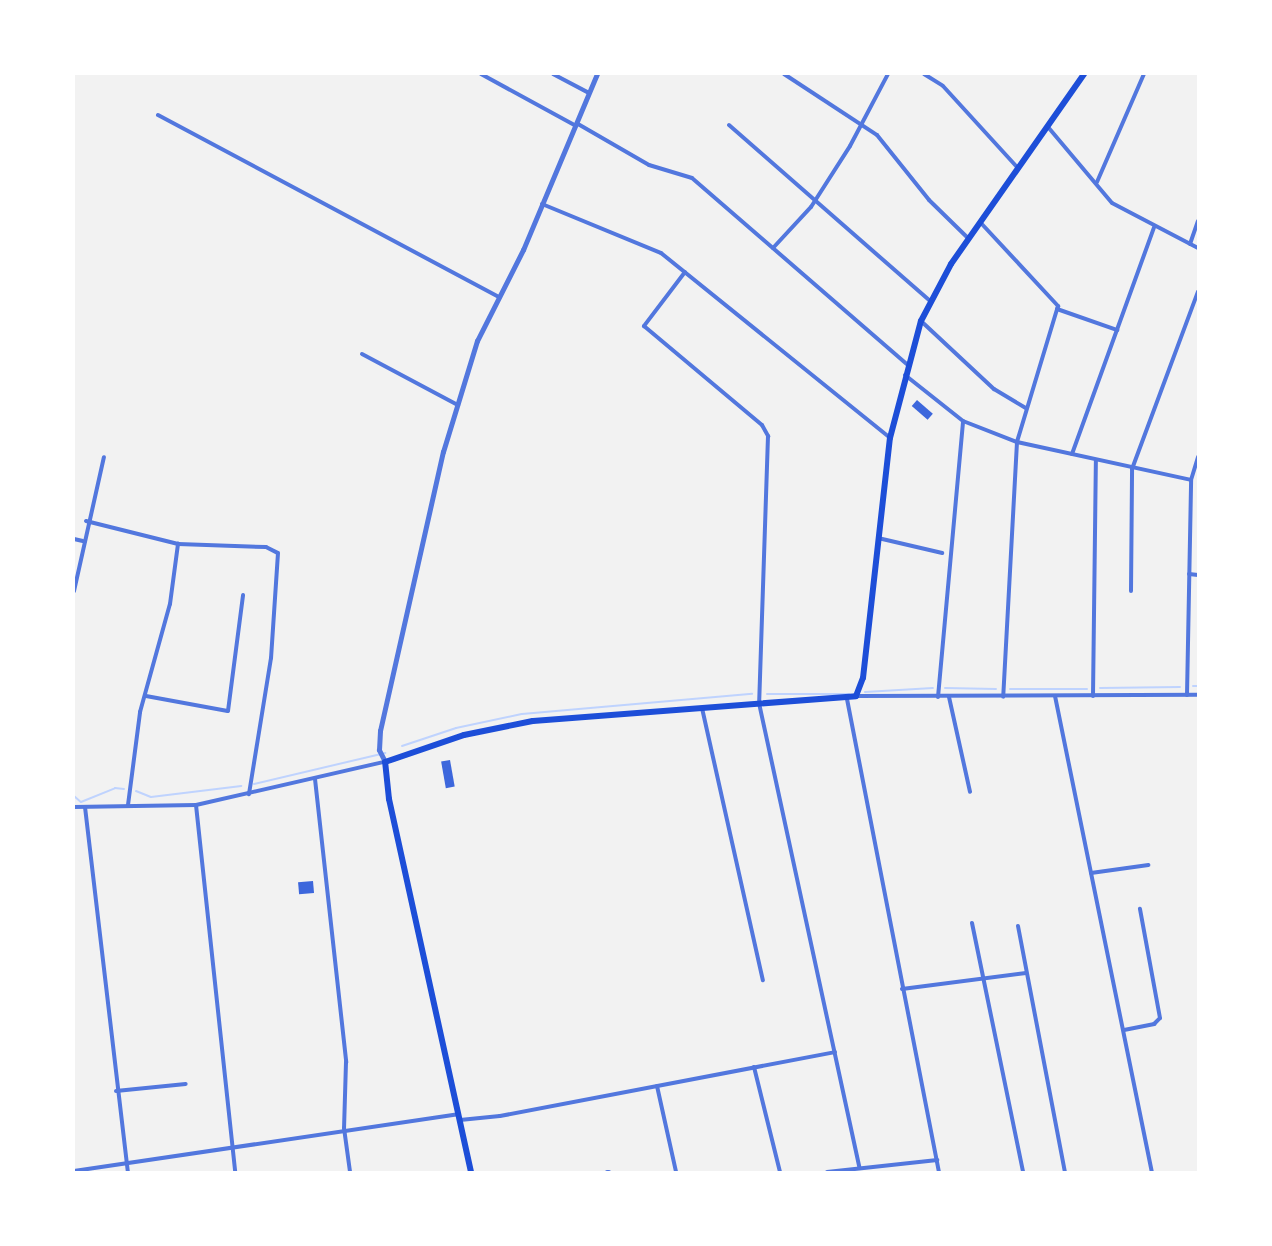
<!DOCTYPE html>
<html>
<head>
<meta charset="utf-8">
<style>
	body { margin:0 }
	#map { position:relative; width:1272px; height:1246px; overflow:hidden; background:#f2f2f2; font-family:"Times New Roman",serif }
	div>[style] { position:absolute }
	.stream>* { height:2px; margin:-1px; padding:0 1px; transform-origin:1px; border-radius:1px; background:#bfd3fe }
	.building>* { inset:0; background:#3d67dc; transform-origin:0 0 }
	.minor>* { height:4px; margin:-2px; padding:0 2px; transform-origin:2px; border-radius:2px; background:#5277de }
	.tertiary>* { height:4.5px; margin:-2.25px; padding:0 2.25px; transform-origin:2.25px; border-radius:2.25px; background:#5277de }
	.primary>* { height:6px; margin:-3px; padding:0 3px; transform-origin:3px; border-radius:3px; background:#1d4ed8 }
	span { translate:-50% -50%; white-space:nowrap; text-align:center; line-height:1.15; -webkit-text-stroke:6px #fff; paint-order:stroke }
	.frame { position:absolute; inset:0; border:75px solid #fff; pointer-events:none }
</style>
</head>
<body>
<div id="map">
	<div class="stream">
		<i style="left:1193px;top:686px;width:5px"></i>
		<i style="left:945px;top:688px;width:51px;rotate:1.1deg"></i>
		<i style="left:1100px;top:688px;width:80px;rotate:-0.7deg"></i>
		<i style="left:1010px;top:689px;width:77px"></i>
		<i style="left:865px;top:692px;width:68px;rotate:-3.4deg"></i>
		<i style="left:767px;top:694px;width:82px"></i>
		<i style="left:402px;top:746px;width:57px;rotate:-18.4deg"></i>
		<i style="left:456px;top:728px;width:67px;rotate:-12deg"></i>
		<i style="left:522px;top:714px;width:231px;rotate:-5deg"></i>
		<i style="left:254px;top:784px;width:135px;rotate:-13.3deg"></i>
		<i style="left:136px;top:791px;width:16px;rotate:22deg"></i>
		<i style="left:151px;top:797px;width:91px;rotate:-7deg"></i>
		<i style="left:74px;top:796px;width:9px;rotate:41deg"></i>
		<i style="left:81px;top:802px;width:37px;rotate:-22deg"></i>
		<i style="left:115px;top:788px;width:9px;rotate:6deg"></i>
	</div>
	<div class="building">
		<i style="left:917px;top:400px;width:21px;height:8px;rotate:41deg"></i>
		<i style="left:450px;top:760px;width:27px;height:9px;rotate:80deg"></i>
		<i style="left:313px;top:881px;width:12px;height:15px;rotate:85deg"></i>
	</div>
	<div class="minor">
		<i style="left:481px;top:74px;width:108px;rotate:28.7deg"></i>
		<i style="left:553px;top:74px;width:41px;rotate:27.8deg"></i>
		<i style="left:784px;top:74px;width:111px;rotate:33.3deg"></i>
		<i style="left:877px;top:135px;width:83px;rotate:51.3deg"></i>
		<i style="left:929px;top:200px;width:54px;rotate:44.3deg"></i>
		<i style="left:924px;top:74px;width:22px;rotate:32deg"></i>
		<i style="left:943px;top:86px;width:111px;rotate:47.6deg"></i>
		<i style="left:158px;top:115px;width:387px;rotate:28.1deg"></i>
		<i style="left:578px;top:124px;width:82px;rotate:30deg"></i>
		<i style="left:649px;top:165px;width:45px;rotate:16.8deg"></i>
		<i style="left:692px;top:178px;width:284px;rotate:40.9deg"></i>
		<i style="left:729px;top:125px;width:267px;rotate:41.2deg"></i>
		<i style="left:1048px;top:127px;width:99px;rotate:49.9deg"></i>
		<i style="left:1112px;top:203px;width:97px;rotate:27.6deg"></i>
		<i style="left:1097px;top:182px;width:118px;rotate:-66.5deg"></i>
		<i style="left:542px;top:204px;width:129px;rotate:22.4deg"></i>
		<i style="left:661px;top:253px;width:293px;rotate:38.9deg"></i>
		<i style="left:980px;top:222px;width:115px;rotate:47.1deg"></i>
		<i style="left:1058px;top:306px;width:142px;rotate:106.8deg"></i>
		<i style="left:1017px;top:442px;width:255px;rotate:93.1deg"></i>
		<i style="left:1190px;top:244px;width:24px;rotate:-71deg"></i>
		<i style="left:773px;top:248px;width:56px;rotate:-47.2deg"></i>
		<i style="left:811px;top:207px;width:72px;rotate:-57.4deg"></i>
		<i style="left:850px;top:146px;width:81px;rotate:-62.2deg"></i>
		<i style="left:685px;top:272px;width:68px;rotate:127.2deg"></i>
		<i style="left:644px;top:326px;width:154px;rotate:40deg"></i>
		<i style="left:762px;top:425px;width:13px;rotate:61deg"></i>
		<i style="left:768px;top:436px;width:267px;rotate:91.9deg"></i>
		<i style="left:759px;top:703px;width:475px;rotate:77.8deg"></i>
		<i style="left:1057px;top:309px;width:64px;rotate:19.3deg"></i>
		<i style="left:921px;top:321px;width:100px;rotate:43deg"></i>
		<i style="left:994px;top:389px;width:37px;rotate:31deg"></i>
		<i style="left:362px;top:354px;width:109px;rotate:28deg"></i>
		<i style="left:905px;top:375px;width:74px;rotate:38.4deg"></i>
		<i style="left:963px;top:421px;width:58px;rotate:21.3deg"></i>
		<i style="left:1017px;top:442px;width:178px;rotate:12.3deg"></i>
		<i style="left:1072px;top:454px;width:241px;rotate:-70.1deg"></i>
		<i style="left:86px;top:521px;width:95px;rotate:14deg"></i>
		<i style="left:178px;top:544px;width:88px;rotate:2deg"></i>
		<i style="left:266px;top:547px;width:13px;rotate:27deg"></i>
		<i style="left:278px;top:553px;width:105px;rotate:93.8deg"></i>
		<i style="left:271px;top:658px;width:138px;rotate:99.2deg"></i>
		<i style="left:878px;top:538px;width:66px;rotate:13.2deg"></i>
		<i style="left:74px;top:539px;width:9px;rotate:13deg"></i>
		<i style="left:1189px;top:574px;width:9px;rotate:6deg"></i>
		<i style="left:74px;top:591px;width:137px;rotate:-77.4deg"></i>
		<i style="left:1131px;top:591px;width:122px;rotate:-89.5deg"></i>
		<i style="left:1132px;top:469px;width:189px;rotate:-69.6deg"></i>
		<i style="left:1187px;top:695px;width:215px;rotate:-88.9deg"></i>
		<i style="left:1191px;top:480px;width:24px;rotate:-73deg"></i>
		<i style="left:146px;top:696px;width:83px;rotate:10.4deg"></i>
		<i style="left:228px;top:711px;width:117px;rotate:-82.6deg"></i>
		<i style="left:857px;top:696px;width:341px;rotate:-0.2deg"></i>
		<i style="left:1055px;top:696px;width:486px;rotate:78.5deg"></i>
		<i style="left:1093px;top:696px;width:235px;rotate:-89.3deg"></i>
		<i style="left:938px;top:697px;width:277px;rotate:-84.8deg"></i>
		<i style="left:949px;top:697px;width:97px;rotate:77.5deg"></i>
		<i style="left:847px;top:699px;width:482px;rotate:79deg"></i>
		<i style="left:702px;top:708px;width:279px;rotate:77.4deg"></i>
		<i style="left:315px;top:779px;width:285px;rotate:83.7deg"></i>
		<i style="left:346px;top:1062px;width:66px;rotate:91.7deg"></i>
		<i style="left:344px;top:1128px;width:44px;rotate:82.2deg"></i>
		<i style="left:128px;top:805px;width:94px;rotate:-82.6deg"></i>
		<i style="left:140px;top:712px;width:112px;rotate:-74.5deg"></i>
		<i style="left:170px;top:604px;width:61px;rotate:-82.4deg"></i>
		<i style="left:196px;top:805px;width:369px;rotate:83.9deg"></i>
		<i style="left:74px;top:807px;width:122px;rotate:-0.9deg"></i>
		<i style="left:196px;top:805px;width:193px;rotate:-12.9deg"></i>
		<i style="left:85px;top:807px;width:368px;rotate:83.3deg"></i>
		<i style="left:1091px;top:873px;width:58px;rotate:-8deg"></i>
		<i style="left:972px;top:923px;width:254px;rotate:78.4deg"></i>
		<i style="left:1018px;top:926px;width:250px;rotate:79.2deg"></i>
		<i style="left:902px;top:989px;width:125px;rotate:-7.4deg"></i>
		<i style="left:1124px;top:1030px;width:31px;rotate:-11deg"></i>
		<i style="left:1154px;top:1024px;width:8px;rotate:-45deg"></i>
		<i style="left:1160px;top:1018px;width:111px;rotate:-100.4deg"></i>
		<i style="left:754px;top:1067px;width:108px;rotate:76.1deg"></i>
		<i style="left:657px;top:1086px;width:88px;rotate:77.5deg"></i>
		<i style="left:116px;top:1091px;width:70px;rotate:-5.7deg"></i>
		<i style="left:460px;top:1120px;width:40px;rotate:-5.7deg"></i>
		<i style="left:500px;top:1116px;width:341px;rotate:-10.8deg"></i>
		<i style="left:74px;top:1171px;width:388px;rotate:-8.4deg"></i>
		<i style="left:607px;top:1172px;width:2px"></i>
		<i style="left:827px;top:1172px;width:111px;rotate:-6.2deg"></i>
	</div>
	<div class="tertiary">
		<i style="left:385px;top:762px;width:13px;rotate:-117deg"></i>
		<i style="left:379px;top:750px;width:19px;rotate:-87deg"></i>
		<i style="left:380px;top:731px;width:286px;rotate:-77.3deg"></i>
		<i style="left:443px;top:452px;width:116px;rotate:-73deg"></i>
		<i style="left:477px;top:341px;width:102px;rotate:-63.2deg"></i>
		<i style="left:523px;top:250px;width:191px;rotate:-67.2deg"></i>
	</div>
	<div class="primary">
		<i style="left:471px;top:1172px;width:382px;rotate:-102.4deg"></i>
		<i style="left:389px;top:799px;width:37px;rotate:-96deg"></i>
		<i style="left:385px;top:762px;width:83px;rotate:-18.9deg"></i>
		<i style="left:464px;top:735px;width:70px;rotate:-11.5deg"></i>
		<i style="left:533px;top:721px;width:324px;rotate:-4.4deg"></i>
		<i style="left:856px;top:696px;width:19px;rotate:-69deg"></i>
		<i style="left:863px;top:678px;width:242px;rotate:-83.6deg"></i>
		<i style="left:890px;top:438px;width:121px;rotate:-75.2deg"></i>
		<i style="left:921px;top:321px;width:64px;rotate:-62.2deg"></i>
		<i style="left:951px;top:264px;width:232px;rotate:-55deg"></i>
	</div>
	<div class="frame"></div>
</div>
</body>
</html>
